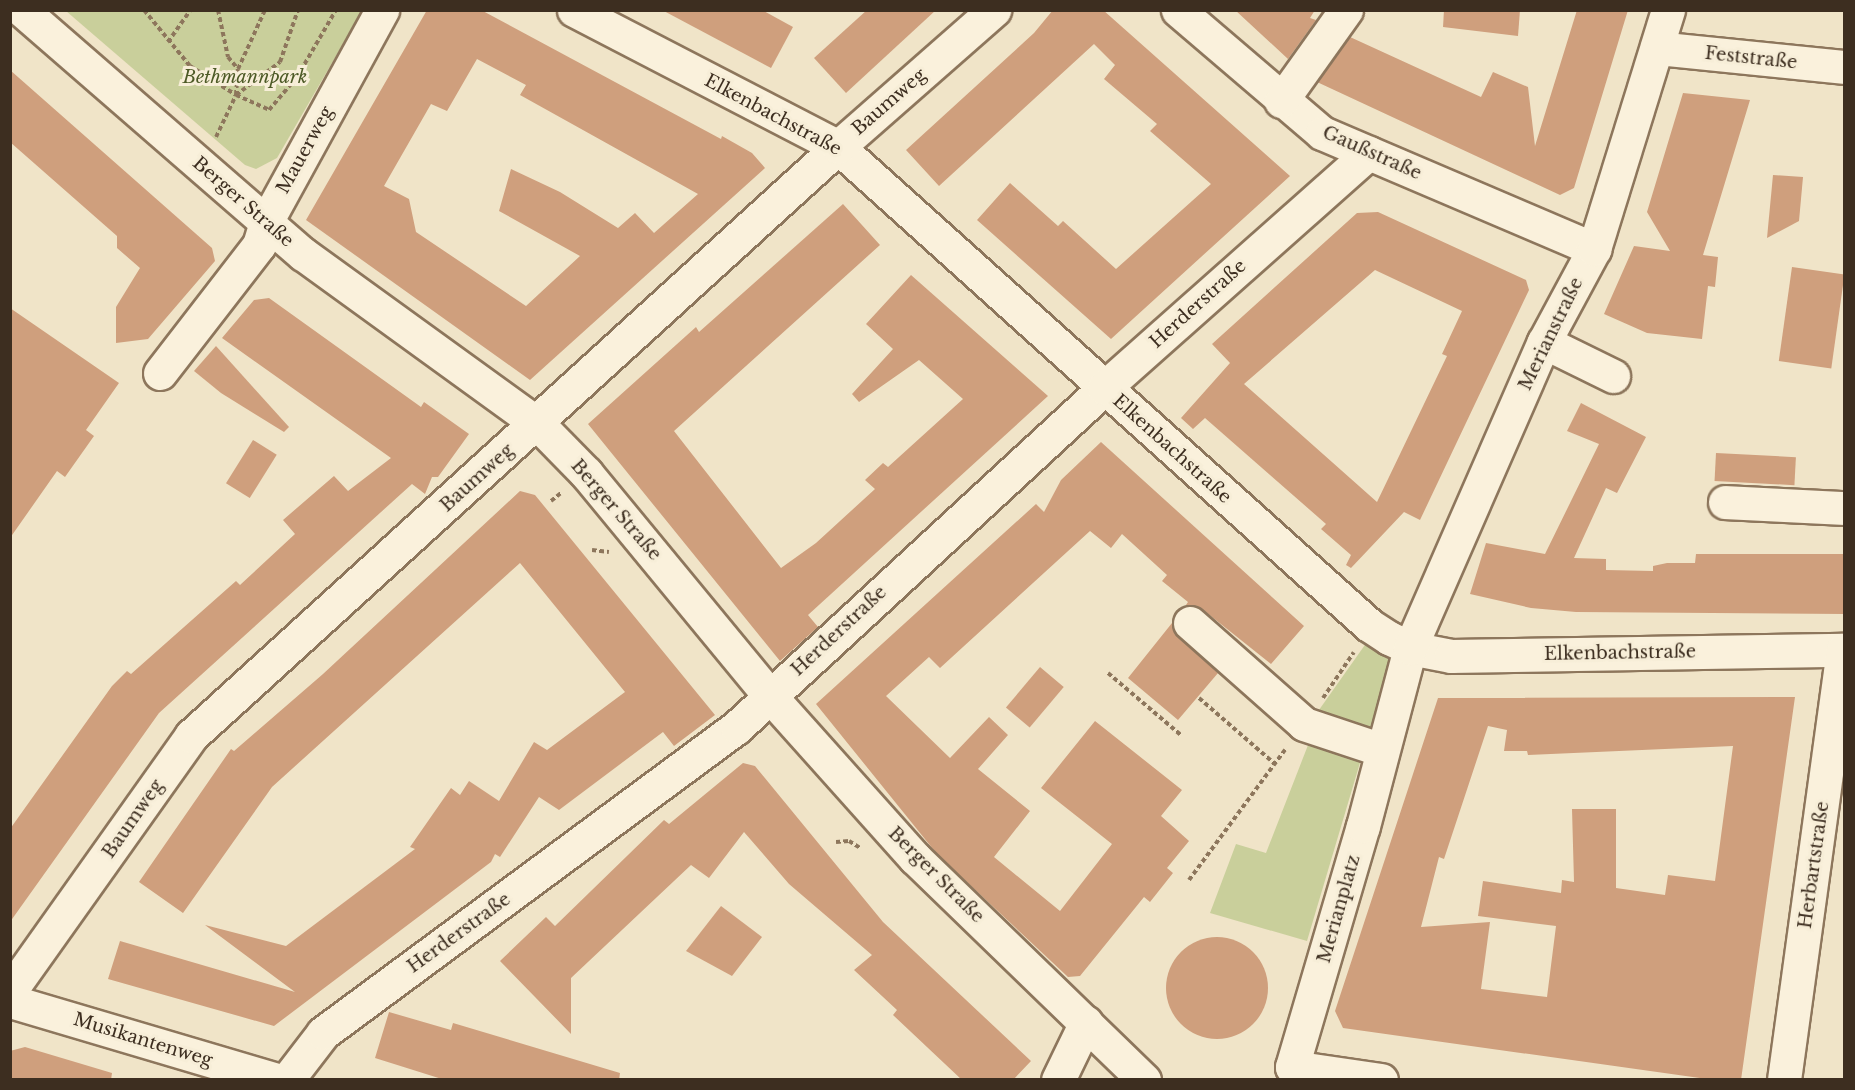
<!DOCTYPE html>
<html>
<head>
<meta charset="utf-8">
<style>
	body { margin:0 }
	#map { position:relative; width:1855px; height:1090px; overflow:hidden; background:#f0e4c8; font-family:"Libre Baskerville",serif }
	div>[style] { position:absolute }
	.green>* { inset:0; background:#c9cf9b }
	.building>* { inset:0; background:#cf9f7d; transform-origin:0 0 }
	.round { border-radius:50% }
	.path>* { height:4px; margin-top:-2px; transform-origin:0; background:repeating-linear-gradient(90deg,#8d765c 0 4.5px,transparent 0 7.5px) }
	.roads { filter:drop-shadow(2px 0 #8d765c) drop-shadow(-2px 0 #8d765c) drop-shadow(0 2px #8d765c) drop-shadow(0 -2px #8d765c) }
	.minor>* { height:33px; margin:-16.5px; padding:0 16.5px; transform-origin:16.5px; border-radius:16.5px; background:#faf1dc }
	span { translate:-50% -50%; white-space:nowrap; text-align:center; line-height:1.15; -webkit-text-stroke:6px #f7eed8; paint-order:stroke }
	.street-label { font-size:18px; color:#3d2e20 }
	.park-label { font-size:18px; color:#4d5a26; font-style:italic }
	.frame { position:absolute; inset:0; border:12px solid #3d2e20; pointer-events:none }
</style>
</head>
<body>
<div id="map">
	<div class="green">
		<i style="clip-path:polygon(66px 11px,362px 11px,277px 158px,256px 169px,245px 165px)"></i>
		<i style="clip-path:polygon(1367px 642px,1397px 655px,1371px 738px,1314px 717px)"></i>
		<i style="clip-path:polygon(1310px 740px,1362px 756px,1307px 941px,1210px 913px,1236px 844px,1266px 853px)"></i>
	</div>
	<div class="building">
		<i style="clip-path:polygon(evenodd,427px 10px,481px 10px,721px 139px,722px 136px,752px 153px,765px 168px,530px 380px,306px 220px,427px 10px,477px 59px,526px 85px,520px 95px,698px 194px,654px 233px,635px 213px,618px 228px,560px 192px,511px 169px,499px 211px,580px 256px,526px 306px,416px 232px,409px 199px,384px 186px,431px 104px,447px 111px,477px 59px)"></i>
		<i style="clip-path:polygon(662px 10px,762px 10px,793px 27px,771px 68px)"></i>
		<i style="clip-path:polygon(867px 10px,936px 10px,846px 93px,814px 58px)"></i>
		<i style="clip-path:polygon(1053px 10px,1103px 10px,1290px 176px,1111px 339px,977px 220px,1010px 183px,1058px 226px,1063px 221px,1116px 269px,1211px 184px,1150px 131px,1157px 124px,1104px 79px,1115px 65px,1094px 44px,939px 186px,906px 150px,1034px 33px)"></i>
		<i style="clip-path:polygon(1235px 10px,1315px 10px,1310px 18px,1316px 20px,1288px 59px)"></i>
		<i style="clip-path:polygon(1444px 10px,1520px 10px,1518px 36px,1443px 27px)"></i>
		<i style="clip-path:polygon(1577px 10px,1628px 10px,1574px 188px,1560px 195px,1317px 82px,1350px 37px,1481px 97px,1493px 72px,1528px 87px,1535px 146px)"></i>
		<i style="clip-path:polygon(10px 70px,212px 248px,215px 261px,148px 339px,116px 343px,116px 307px,140px 268px,117px 248px,117px 236px,10px 142px)"></i>
		<i style="clip-path:polygon(1683px 93px,1750px 100px,1703px 255px,1718px 257px,1715px 287px,1708px 286px,1702px 339px,1647px 333px,1604px 314px,1634px 246px,1670px 251px,1647px 212px)"></i>
		<i style="clip-path:polygon(1773px 175px,1803px 177px,1799px 221px,1767px 238px)"></i>
		<i style="clip-path:polygon(843px 204px,880px 245px,674px 431px,781px 568px,816px 543px,875px 489px,865px 480px,883px 463px,888px 467px,963px 399px,919px 360px,859px 402px,852px 394px,893px 349px,866px 324px,911px 275px,1048px 396px,808px 615px,818px 627px,780px 661px,588px 424px,696px 327px,699px 332px)"></i>
		<i style="clip-path:polygon(evenodd,1378px 212px,1526px 280px,1529px 290px,1420px 520px,1404px 512px,1351px 568px,1346px 565px,1351px 555px,1321px 529px,1326px 524px,1205px 418px,1193px 429px,1181px 418px,1230px 363px,1212px 344px,1357px 213px,1378px 212px,1375px 270px,1462px 311px,1442px 354px,1447px 356px,1377px 502px,1244px 384px,1375px 270px)"></i>
		<i style="left:1792px;top:267px;width:53px;height:95px;rotate:8deg"></i>
		<i style="clip-path:polygon(269px 298px,421px 407px,424px 402px,469px 434px,438px 477px,432px 477px,425px 494px,412px 484px,159px 713px,10px 922px,10px 829px,112px 686px,127px 671px,131px 674px,236px 581px,240px 585px,295px 534px,283px 520px,334px 476px,348px 491px,391px 458px,222px 338px,254px 300px)"></i>
		<i style="clip-path:polygon(10px 308px,119px 383px,86px 430px,94px 436px,65px 477px,57px 471px,10px 538px)"></i>
		<i style="clip-path:polygon(216px 346px,289px 427px,284px 432px,221px 393px,194px 371px)"></i>
		<i style="clip-path:polygon(1581px 403px,1646px 437px,1617px 493px,1606px 488px,1574px 558px,1606px 559px,1606px 570px,1653px 571px,1653px 566px,1667px 563px,1695px 563px,1696px 554px,1845px 554px,1845px 614px,1576px 612px,1531px 608px,1470px 594px,1486px 543px,1545px 554px,1599px 444px,1567px 431px)"></i>
		<i style="left:253px;top:440px;width:28px;height:51px;rotate:32deg"></i>
		<i style="clip-path:polygon(1101px 442px,1304px 626px,1271px 664px,1202px 609px,1186px 605px,1188px 602px,1162px 581px,1167px 575px,1122px 534px,1111px 548px,1090px 531px,940px 668px,929px 657px,886px 696px,950px 758px,989px 717px,1008px 735px,978px 769px,1030px 811px,994px 857px,1060px 911px,1112px 844px,1041px 788px,1095px 721px,1182px 790px,1161px 816px,1189px 841px,1167px 868px,1173px 873px,1150px 902px,1144px 897px,1080px 976px,1068px 977px,937px 854px,816px 704px,1036px 504px,1044px 512px,1061px 480px)"></i>
		<i style="left:1716px;top:453px;width:80px;height:28px;rotate:3deg"></i>
		<i style="clip-path:polygon(520px 491px,535px 495px,715px 715px,674px 746px,663px 732px,559px 810px,539px 797px,500px 857px,495px 854px,491px 862px,274px 1026px,108px 979px,120px 941px,295px 992px,205px 925px,286px 946px,415px 849px,410px 847px,451px 788px,460px 795px,469px 781px,499px 801px,534px 742px,547px 750px,625px 692px,520px 563px,272px 787px,183px 913px,139px 882px,231px 749px,234px 751px,323px 674px)"></i>
		<i style="clip-path:polygon(1172px 623px,1178px 637px,1218px 673px,1178px 720px,1128px 678px)"></i>
		<i style="left:1040px;top:667px;width:31px;height:53px;rotate:40deg"></i>
		<i style="clip-path:polygon(evenodd,1795px 697px,1741px 1080px,1714px 1080px,1343px 1028px,1335px 1011px,1438px 698px,1795px 697px,1488px 726px,1507px 730px,1504px 751px,1527px 751px,1528px 755px,1733px 746px,1715px 881px,1668px 875px,1665px 895px,1616px 888px,1616px 809px,1572px 809px,1574px 882px,1562px 880px,1561px 893px,1483px 881px,1478px 916px,1556px 926px,1547px 997px,1481px 989px,1490px 922px,1421px 927px,1439px 857px,1444px 859px,1488px 726px)"></i>
		<i style="clip-path:polygon(743px 763px,755px 766px,883px 922px,1031px 1061px,1013px 1080px,962px 1080px,893px 1015px,897px 1010px,854px 970px,872px 955px,789px 884px,744px 832px,709px 878px,691px 865px,571px 978px,571px 1034px,500px 961px,546px 917px,555px 926px,664px 820px,669px 824px)"></i>
		<i style="clip-path:polygon(721px 906px,762px 937px,732px 976px,686px 951px)"></i>
		<i class="round" style="left:1166px;top:937px;width:102px;height:102px"></i>
		<i style="clip-path:polygon(389px 1012px,451px 1030px,453px 1023px,620px 1073px,619px 1080px,445px 1080px,375px 1058px)"></i>
		<i style="clip-path:polygon(25px 1047px,112px 1073px,111px 1080px,10px 1080px,10px 1051px)"></i>
	</div>
	<div class="path">
		<i style="left:144px;top:10px;width:72px;rotate:50.6deg"></i>
		<i style="left:190px;top:66px;width:54px;rotate:32.2deg"></i>
		<i style="left:236px;top:95px;width:36px;rotate:24deg"></i>
		<i style="left:269px;top:110px;width:43px;rotate:-49.7deg"></i>
		<i style="left:297px;top:77px;width:78px;rotate:-59.8deg"></i>
		<i style="left:218px;top:10px;width:48px;rotate:78deg"></i>
		<i style="left:228px;top:57px;width:16px;rotate:50deg"></i>
		<i style="left:168px;top:42px;width:39px;rotate:-55deg"></i>
		<i style="left:236px;top:95px;width:55px;rotate:-36.9deg"></i>
		<i style="left:280px;top:62px;width:55px;rotate:-70.9deg"></i>
		<i style="left:216px;top:137px;width:47px;rotate:-64.5deg"></i>
		<i style="left:236px;top:95px;width:26px;rotate:-86deg"></i>
		<i style="left:238px;top:69px;width:65px;rotate:-65.4deg"></i>
		<i style="left:551px;top:501px;width:14px;rotate:-39deg"></i>
		<i style="left:592px;top:550px;width:17px;rotate:7deg"></i>
		<i style="left:1108px;top:673px;width:97px;rotate:40.4deg"></i>
		<i style="left:1199px;top:698px;width:101px;rotate:41deg"></i>
		<i style="left:1323px;top:698px;width:55px;rotate:-56deg"></i>
		<i style="left:836px;top:842px;width:13px;rotate:-4deg"></i>
		<i style="left:849px;top:841px;width:13px;rotate:32deg"></i>
		<i style="left:1189px;top:880px;width:162px;rotate:-53.6deg"></i>
	</div>
	<div class="roads">
		<div class="minor">
			<i style="left:22px;top:10px;width:372px;rotate:41deg"></i>
			<i style="left:303px;top:254px;width:290px;rotate:35.9deg"></i>
			<i style="left:538px;top:424px;width:69px;rotate:45.6deg"></i>
			<i style="left:586px;top:473px;width:289px;rotate:50.5deg"></i>
			<i style="left:770px;top:696px;width:217px;rotate:48.2deg"></i>
			<i style="left:915px;top:858px;width:319px;rotate:44.1deg"></i>
			<i style="left:574px;top:10px;width:297px;rotate:27.4deg"></i>
			<i style="left:838px;top:147px;width:714px;rotate:41.99deg"></i>
			<i style="left:1369px;top:625px;width:24px;rotate:33deg"></i>
			<i style="left:1389px;top:638px;width:23px;rotate:25deg"></i>
			<i style="left:1410px;top:648px;width:42px;rotate:11deg"></i>
			<i style="left:1451px;top:656px;width:393px;rotate:-0.9deg"></i>
			<i style="left:1178px;top:10px;width:189px;rotate:40.5deg"></i>
			<i style="left:1322px;top:133px;width:296px;rotate:23.1deg"></i>
			<i style="left:1657px;top:48px;width:188px;rotate:5.8deg"></i>
			<i style="left:1281px;top:101px;width:112px;rotate:-54.5deg"></i>
			<i style="left:1544px;top:342px;width:77px;rotate:26.2deg"></i>
			<i style="left:160px;top:373px;width:162px;rotate:-52.3deg"></i>
			<i style="left:259px;top:245px;width:24px;rotate:-73deg"></i>
			<i style="left:266px;top:222px;width:242px;rotate:-61.3deg"></i>
			<i style="left:1725px;top:502px;width:119px;rotate:2.9deg"></i>
			<i style="left:1190px;top:623px;width:152px;rotate:41.5deg"></i>
			<i style="left:1304px;top:724px;width:82px;rotate:18.4deg"></i>
			<i style="left:10px;top:991px;width:313px;rotate:-54.6deg"></i>
			<i style="left:191px;top:736px;width:875px;rotate:-42.31deg"></i>
			<i style="left:838px;top:147px;width:208px;rotate:-41.3deg"></i>
			<i style="left:10px;top:1001px;width:277px;rotate:16.5deg"></i>
			<i style="left:287px;top:1080px;width:59px;rotate:-52.5deg"></i>
			<i style="left:323px;top:1033px;width:515px;rotate:-36.47deg"></i>
			<i style="left:737px;top:727px;width:500px;rotate:-42.7deg"></i>
			<i style="left:1104px;top:388px;width:354px;rotate:-41.6deg"></i>
			<i style="left:1058px;top:1080px;width:64px;rotate:-64.2deg"></i>
			<i style="left:1381px;top:1080px;width:90px;rotate:-171.7deg"></i>
			<i style="left:1292px;top:1067px;width:251px;rotate:-73.6deg"></i>
			<i style="left:1363px;top:826px;width:184px;rotate:-75.2deg"></i>
			<i style="left:1410px;top:648px;width:334px;rotate:-66.4deg"></i>
			<i style="left:1544px;top:342px;width:106px;rotate:-61.7deg"></i>
			<i style="left:1594px;top:249px;width:250px;rotate:-72.8deg"></i>
			<i style="left:1784px;top:1080px;width:434px;rotate:-82.2deg"></i>
		</div>
	</div>
	<div class="street-label">
		<span style="left:1751px;top:58px;rotate:6deg">Feststraße</span>
		<span style="left:889px;top:102px;rotate:-41deg">Baumweg</span>
		<span style="left:773px;top:115px;rotate:28deg">Elkenbachstraße</span>
		<span style="left:305px;top:150px;rotate:-61deg">Mauerweg</span>
		<span style="left:1372px;top:153px;rotate:24deg">Gaußstraße</span>
		<span style="left:243px;top:202px;rotate:41deg">Berger Straße</span>
		<span style="left:1198px;top:304px;rotate:-42deg">Herderstraße</span>
		<span style="left:1551px;top:334px;rotate:-64deg">Merianstraße</span>
		<span style="left:1172px;top:449px;rotate:42deg">Elkenbachstraße</span>
		<span style="left:477px;top:478px;rotate:-42deg">Baumweg</span>
		<span style="left:616px;top:510px;rotate:49deg">Berger Straße</span>
		<span style="left:839px;top:631px;rotate:-43deg">Herderstraße</span>
		<span style="left:1620px;top:653px;rotate:-1deg">Elkenbachstraße</span>
		<span style="left:133px;top:819px;rotate:-55deg">Baumweg</span>
		<span style="left:1814px;top:865px;rotate:-82deg">Herbartstraße</span>
		<span style="left:936px;top:875px;rotate:45deg">Berger Straße</span>
		<span style="left:1339px;top:909px;rotate:-74deg">Merianplatz</span>
		<span style="left:459px;top:933px;rotate:-36deg">Herderstraße</span>
		<span style="left:143px;top:1040px;rotate:17deg">Musikantenweg</span>
	</div>
	<div class="park-label">
		<span style="left:245px;top:77px">Bethmannpark</span>
	</div>
	<div class="frame"></div>
</div>
</body>
</html>
